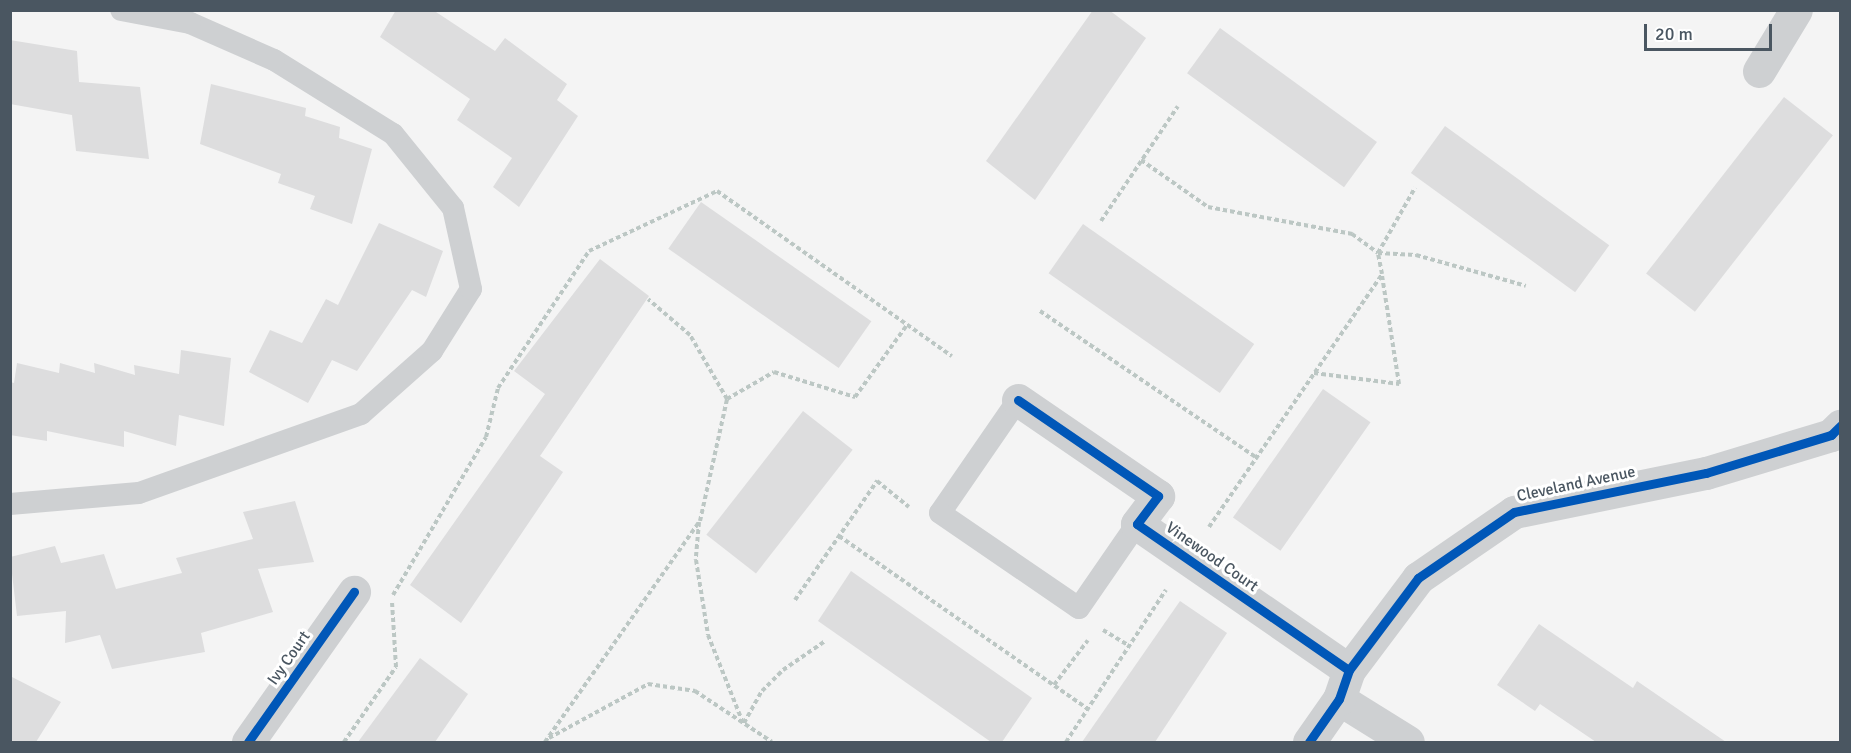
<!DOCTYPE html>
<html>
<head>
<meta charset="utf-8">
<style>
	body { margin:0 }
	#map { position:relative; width:1851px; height:753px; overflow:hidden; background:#f4f4f4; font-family:Signika,sans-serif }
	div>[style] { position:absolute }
	.building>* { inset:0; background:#ddddde; transform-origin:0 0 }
	.path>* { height:4px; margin-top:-2px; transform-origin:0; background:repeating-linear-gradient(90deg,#bcc7c4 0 4.5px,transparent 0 7.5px) }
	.service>* { height:22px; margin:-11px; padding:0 11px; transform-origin:11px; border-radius:11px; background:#ced0d2 }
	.minor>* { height:33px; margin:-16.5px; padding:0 16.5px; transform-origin:16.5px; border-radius:16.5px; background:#ced0d2 }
	.cycleway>* { height:9px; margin:-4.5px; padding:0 4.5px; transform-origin:4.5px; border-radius:4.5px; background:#0057b8 }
	span { translate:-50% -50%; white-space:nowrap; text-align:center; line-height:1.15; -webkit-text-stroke:6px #fff; paint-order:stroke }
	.street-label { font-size:16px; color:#4a5661 }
	.frame { position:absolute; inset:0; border:12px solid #4a5661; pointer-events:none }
	.scale { position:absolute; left:1644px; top:24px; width:128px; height:27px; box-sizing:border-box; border:3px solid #4a5661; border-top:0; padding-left:8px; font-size:18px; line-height:21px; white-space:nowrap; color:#4a5661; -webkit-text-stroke:4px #fff; paint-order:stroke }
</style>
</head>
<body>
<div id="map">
	<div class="building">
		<i style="clip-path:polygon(396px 10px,433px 10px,495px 51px,505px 38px,567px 84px,557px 100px,578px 116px,519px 207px,493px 187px,512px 158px,457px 120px,470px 99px,380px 37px)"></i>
		<i style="clip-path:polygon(1093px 10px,1109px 10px,1146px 38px,1035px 200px,986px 161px)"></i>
		<i style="left:1220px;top:28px;width:194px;height:56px;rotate:36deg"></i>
		<i style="clip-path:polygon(10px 40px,77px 51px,79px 82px,140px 87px,149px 159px,76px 151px,72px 115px,10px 104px)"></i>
		<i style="clip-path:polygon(211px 84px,306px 108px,305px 116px,340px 127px,339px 138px,372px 149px,352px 224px,310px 209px,315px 196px,278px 183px,281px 174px,200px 144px)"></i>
		<i style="left:1784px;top:97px;width:62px;height:224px;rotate:38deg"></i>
		<i style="left:1445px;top:126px;width:203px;height:58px;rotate:36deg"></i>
		<i style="left:701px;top:202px;width:208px;height:57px;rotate:35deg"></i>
		<i style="clip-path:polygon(379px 223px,443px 251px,426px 297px,412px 290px,357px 371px,332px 360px,308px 403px,249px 372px,270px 330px,302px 343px,326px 299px,338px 305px)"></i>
		<i style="left:1083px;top:224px;width:209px;height:60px;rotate:35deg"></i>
		<i style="clip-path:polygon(600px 259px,649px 296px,540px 456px,563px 472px,461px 623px,410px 585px,545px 394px,514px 371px)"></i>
		<i style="clip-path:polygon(181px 350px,231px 358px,224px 426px,179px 415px,176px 446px,124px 431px,124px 447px,47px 431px,47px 441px,10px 435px,10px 382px,14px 383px,17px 363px,59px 373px,60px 363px,95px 373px,94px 363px,135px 375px,134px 365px,179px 374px)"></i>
		<i style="left:1323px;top:389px;width:58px;height:157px;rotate:35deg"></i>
		<i style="left:803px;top:411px;width:63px;height:157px;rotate:38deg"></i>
		<i style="clip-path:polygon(295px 501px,314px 562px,258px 569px,273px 612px,201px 633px,205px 652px,112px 669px,100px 635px,65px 643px,66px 611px,17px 616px,10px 557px,55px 546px,61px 563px,104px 554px,116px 589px,182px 573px,176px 558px,253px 539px,243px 512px)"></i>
		<i style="clip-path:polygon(851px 571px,1032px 698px,1002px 742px,991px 742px,818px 621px)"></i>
		<i style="clip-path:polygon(1180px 601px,1227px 633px,1155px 742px,1082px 742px)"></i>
		<i style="clip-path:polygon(1539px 624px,1633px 688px,1637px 681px,1726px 742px,1596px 742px,1540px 704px,1535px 711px,1497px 685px)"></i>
		<i style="clip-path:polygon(420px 658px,468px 694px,435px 742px,358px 742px)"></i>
		<i style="clip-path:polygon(10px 676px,61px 702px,36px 742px,10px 742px)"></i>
	</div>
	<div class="path">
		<i style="left:1141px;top:160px;width:82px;rotate:35deg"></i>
		<i style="left:1208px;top:207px;width:147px;rotate:10.6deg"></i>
		<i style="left:1352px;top:234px;width:32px;rotate:36deg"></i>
		<i style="left:1378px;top:253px;width:38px;rotate:3deg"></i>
		<i style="left:1416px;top:255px;width:114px;rotate:15.7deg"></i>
		<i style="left:1101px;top:221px;width:138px;rotate:-56.2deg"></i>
		<i style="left:1040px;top:311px;width:261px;rotate:34.1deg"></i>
		<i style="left:1314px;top:373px;width:86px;rotate:7.4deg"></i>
		<i style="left:1399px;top:384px;width:110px;rotate:-98.9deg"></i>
		<i style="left:727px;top:399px;width:54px;rotate:-29.9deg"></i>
		<i style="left:774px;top:372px;width:85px;rotate:17.2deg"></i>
		<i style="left:855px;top:397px;width:89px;rotate:-54.2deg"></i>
		<i style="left:699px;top:522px;width:38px;rotate:95deg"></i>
		<i style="left:696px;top:560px;width:76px;rotate:80.9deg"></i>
		<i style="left:708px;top:635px;width:95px;rotate:68.3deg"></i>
		<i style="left:1209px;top:527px;width:306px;rotate:-55.6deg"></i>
		<i style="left:1382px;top:274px;width:21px;rotate:-101deg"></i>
		<i style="left:1378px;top:253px;width:75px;rotate:-60.4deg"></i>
		<i style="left:839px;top:536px;width:303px;rotate:34.8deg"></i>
		<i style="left:393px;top:595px;width:183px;rotate:-59.5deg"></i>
		<i style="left:486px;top:437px;width:50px;rotate:-76.2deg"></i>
		<i style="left:498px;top:388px;width:164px;rotate:-56.4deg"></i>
		<i style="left:589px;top:251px;width:141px;rotate:-25.1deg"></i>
		<i style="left:717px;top:191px;width:287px;rotate:35.1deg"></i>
		<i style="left:795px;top:600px;width:145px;rotate:-55.4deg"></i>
		<i style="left:877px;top:481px;width:41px;rotate:39.1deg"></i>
		<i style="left:1103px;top:630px;width:31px;rotate:31deg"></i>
		<i style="left:1054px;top:685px;width:56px;rotate:-52.9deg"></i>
		<i style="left:744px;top:723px;width:37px;rotate:-61deg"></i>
		<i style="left:762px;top:691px;width:30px;rotate:-45deg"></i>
		<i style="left:783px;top:670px;width:51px;rotate:-34.6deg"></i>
		<i style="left:549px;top:738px;width:113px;rotate:-28.6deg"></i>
		<i style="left:648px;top:684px;width:48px;rotate:8.5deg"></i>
		<i style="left:695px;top:691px;width:92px;rotate:33.5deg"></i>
		<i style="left:344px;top:742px;width:91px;rotate:-55.3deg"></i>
		<i style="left:396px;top:667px;width:65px;rotate:-93.5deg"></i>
		<i style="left:545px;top:742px;width:270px;rotate:-55deg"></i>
		<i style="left:700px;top:521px;width:125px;rotate:-77.5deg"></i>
		<i style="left:727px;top:399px;width:74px;rotate:-120deg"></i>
		<i style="left:690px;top:335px;width:55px;rotate:-139.4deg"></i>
		<i style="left:1066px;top:742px;width:182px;rotate:-56.7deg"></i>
	</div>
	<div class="service">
		<i style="left:1018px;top:400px;width:137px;rotate:124.6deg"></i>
		<i style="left:940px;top:513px;width:168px;rotate:34.4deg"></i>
		<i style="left:1079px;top:608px;width:102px;rotate:-55.4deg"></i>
		<i style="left:10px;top:504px;width:129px;rotate:-4.9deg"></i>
		<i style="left:139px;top:493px;width:236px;rotate:-19.6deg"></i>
		<i style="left:361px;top:414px;width:95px;rotate:-41.6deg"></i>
		<i style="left:432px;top:351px;width:73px;rotate:-57.8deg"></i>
		<i style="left:471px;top:289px;width:83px;rotate:-102.5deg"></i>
		<i style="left:453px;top:208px;width:95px;rotate:-129deg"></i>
		<i style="left:393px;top:134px;width:140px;rotate:-148.1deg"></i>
		<i style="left:274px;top:60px;width:92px;rotate:-156.2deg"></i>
		<i style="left:190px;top:23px;width:70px;rotate:-169.3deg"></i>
	</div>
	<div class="minor">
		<i style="left:1759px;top:71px;width:71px;rotate:-58.8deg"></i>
		<i style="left:1018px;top:400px;width:170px;rotate:34.4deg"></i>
		<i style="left:1158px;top:496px;width:35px;rotate:127deg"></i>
		<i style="left:1137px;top:524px;width:257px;rotate:34.6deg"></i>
		<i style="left:1339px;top:699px;width:81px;rotate:31.9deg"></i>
		<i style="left:248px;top:742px;width:184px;rotate:-54.8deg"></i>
		<i style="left:1309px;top:742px;width:52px;rotate:-55.1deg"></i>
		<i style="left:1339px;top:699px;width:31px;rotate:-71deg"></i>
		<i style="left:1349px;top:670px;width:115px;rotate:-53.1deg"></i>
		<i style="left:1418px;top:578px;width:116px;rotate:-34.5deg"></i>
		<i style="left:1514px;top:512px;width:196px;rotate:-11.5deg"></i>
		<i style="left:1706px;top:473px;width:131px;rotate:-16.9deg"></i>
		<i style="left:1831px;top:435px;width:13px;rotate:-45deg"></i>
	</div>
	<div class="cycleway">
		<i style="left:1018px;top:400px;width:170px;rotate:34.4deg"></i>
		<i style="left:1158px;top:496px;width:35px;rotate:127deg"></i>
		<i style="left:1137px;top:524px;width:257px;rotate:34.6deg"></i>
		<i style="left:248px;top:742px;width:184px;rotate:-54.8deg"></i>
		<i style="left:1309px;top:742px;width:52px;rotate:-55.1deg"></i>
		<i style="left:1339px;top:699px;width:31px;rotate:-71deg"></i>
		<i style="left:1349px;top:670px;width:115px;rotate:-53.1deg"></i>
		<i style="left:1418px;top:578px;width:116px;rotate:-34.5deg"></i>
		<i style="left:1514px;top:512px;width:196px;rotate:-11.5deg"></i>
		<i style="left:1706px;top:473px;width:131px;rotate:-16.9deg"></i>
		<i style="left:1831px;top:435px;width:13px;rotate:-45deg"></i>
	</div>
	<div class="street-label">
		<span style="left:1576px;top:484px;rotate:-12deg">Cleveland Avenue</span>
		<span style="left:1212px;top:557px;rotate:35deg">Vinewood Court</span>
		<span style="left:289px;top:658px;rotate:-55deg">Ivy Court</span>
	</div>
	<div class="frame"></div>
	<div class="scale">20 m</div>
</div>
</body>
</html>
